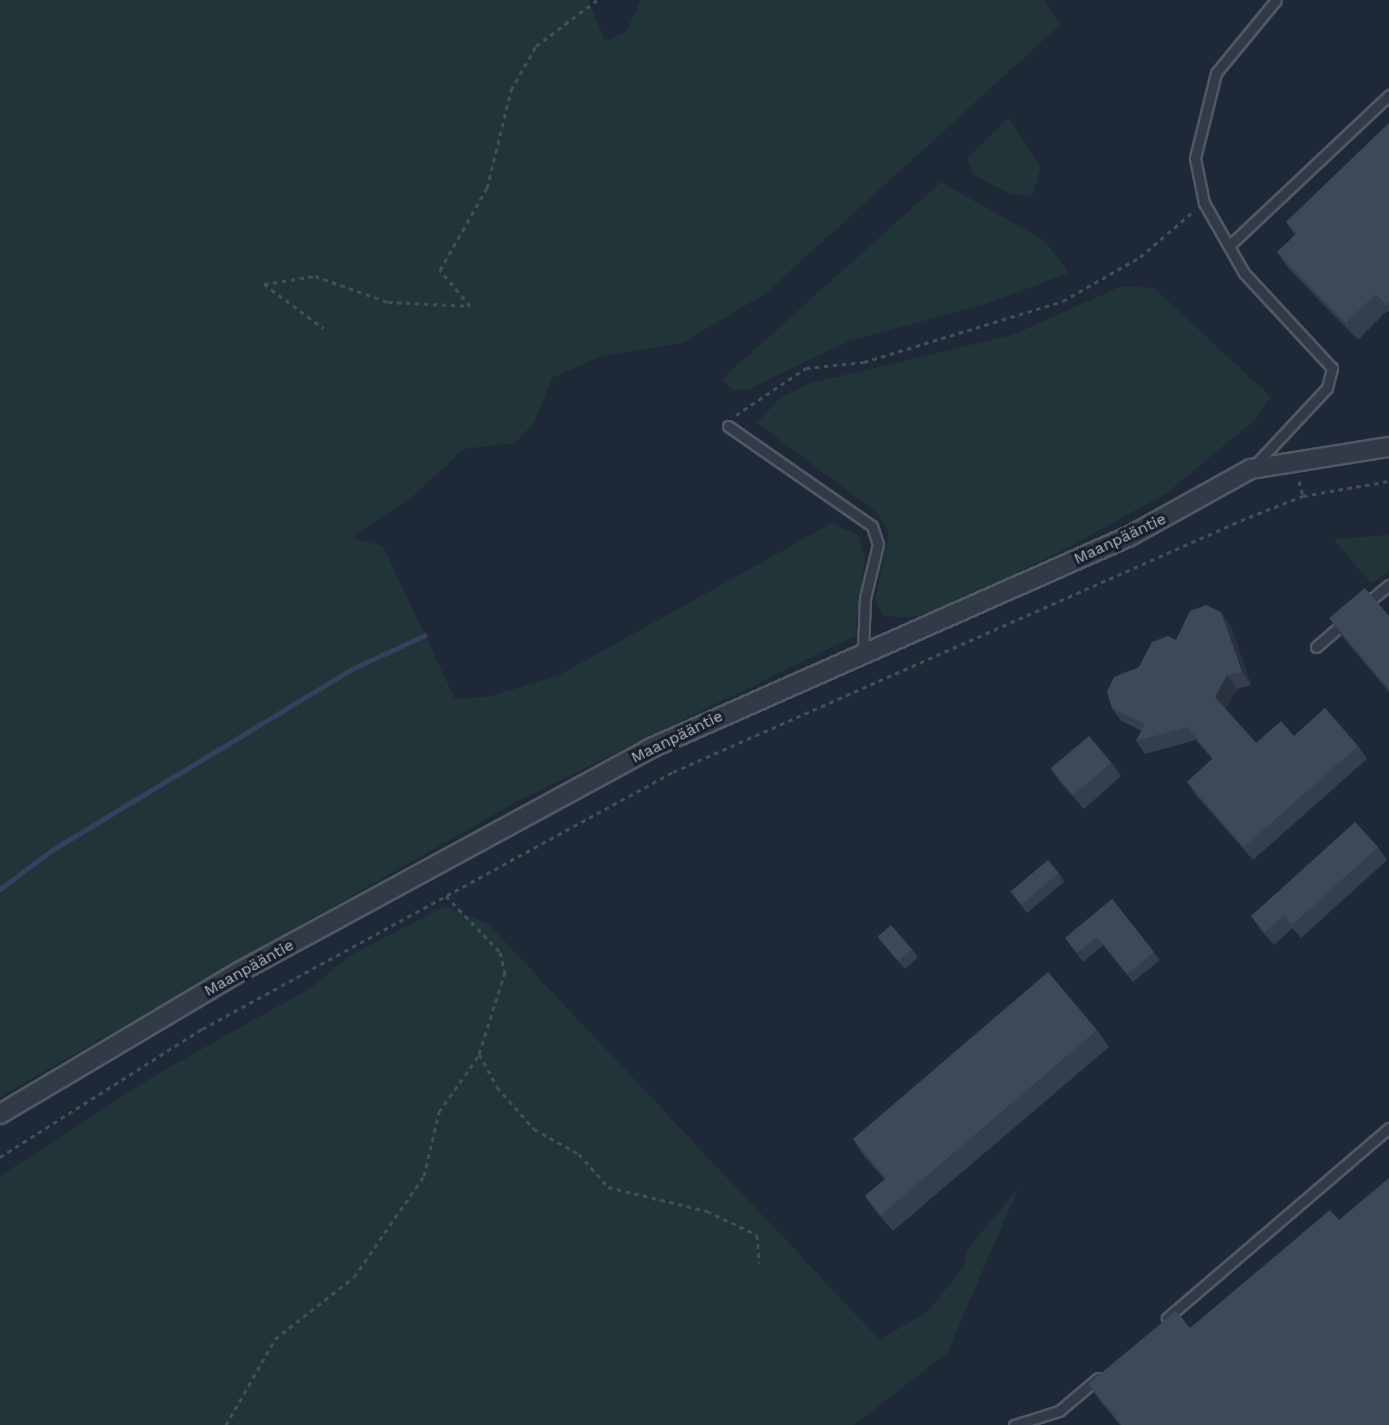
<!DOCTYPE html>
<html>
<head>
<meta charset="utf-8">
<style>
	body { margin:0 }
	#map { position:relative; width:1389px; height:1425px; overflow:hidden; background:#1f2836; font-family:"Work Sans",sans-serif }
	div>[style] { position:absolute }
	.green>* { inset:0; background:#213437 }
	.stream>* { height:5px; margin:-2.5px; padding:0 2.5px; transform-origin:2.5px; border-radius:2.5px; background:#32435e }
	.path>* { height:3px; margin-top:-1.5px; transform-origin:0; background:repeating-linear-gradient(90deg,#3f5155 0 4.5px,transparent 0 9px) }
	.roads { filter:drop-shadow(2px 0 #505865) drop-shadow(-2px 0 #505865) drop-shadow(0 2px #505865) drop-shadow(0 -2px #505865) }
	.lane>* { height:9px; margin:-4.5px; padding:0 4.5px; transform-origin:4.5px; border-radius:4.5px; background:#333a47 }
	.street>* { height:18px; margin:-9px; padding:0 9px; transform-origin:9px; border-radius:9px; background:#333a47 }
	.wall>* { inset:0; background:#343e4d }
	.shaded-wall>* { inset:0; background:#2b323e }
	.building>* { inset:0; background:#3d4859; transform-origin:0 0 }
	span { translate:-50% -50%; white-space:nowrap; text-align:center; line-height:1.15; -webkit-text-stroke:6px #181f2b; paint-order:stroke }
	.street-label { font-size:16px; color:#acb5c4 }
</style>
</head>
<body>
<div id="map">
	<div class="green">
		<i style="clip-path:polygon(0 0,588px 0,605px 41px,626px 32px,641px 0,1044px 0,1061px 24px,765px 294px,682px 343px,601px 356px,552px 378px,534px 423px,515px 443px,464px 449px,413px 496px,352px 538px,383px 546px,455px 699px,492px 696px,561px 674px,832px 523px,859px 536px,865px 558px,855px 636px,518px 801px,0 1097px)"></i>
		<i style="clip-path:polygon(1009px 118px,1041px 167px,1032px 196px,1010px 194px,974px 175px,967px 159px)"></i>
		<i style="clip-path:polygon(941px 182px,1045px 241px,1069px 273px,986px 304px,849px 341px,749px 389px,734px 391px,722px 379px)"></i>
		<i style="clip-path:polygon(1122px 286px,1154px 288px,1271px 397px,1256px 419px,1167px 493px,1069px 547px,968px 598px,912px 618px,884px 616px,875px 600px,889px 532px,877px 513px,757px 423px,780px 398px,811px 383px,1012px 335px)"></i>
		<i style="clip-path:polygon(1389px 535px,1389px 570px,1372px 584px,1333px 539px)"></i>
		<i style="clip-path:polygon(445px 906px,488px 924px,880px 1340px,929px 1310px,965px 1265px,966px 1251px,1019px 1187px,947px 1353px,854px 1425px,0 1425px,0 1176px,154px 1076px,314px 986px,349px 956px)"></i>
	</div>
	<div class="stream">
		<i style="left:0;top:889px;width:65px;rotate:-36.9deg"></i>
		<i style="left:52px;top:850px;width:353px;rotate:-31.1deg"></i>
		<i style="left:354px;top:668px;width:78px;rotate:-24.9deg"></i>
	</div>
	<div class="path">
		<i style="left:264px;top:284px;width:52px;rotate:-8.9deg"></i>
		<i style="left:315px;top:276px;width:77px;rotate:19.6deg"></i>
		<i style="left:388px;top:302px;width:82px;rotate:2.8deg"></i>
		<i style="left:264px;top:284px;width:74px;rotate:36.7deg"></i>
		<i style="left:470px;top:306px;width:47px;rotate:-129.8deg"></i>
		<i style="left:440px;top:270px;width:95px;rotate:-60.2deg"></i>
		<i style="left:487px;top:188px;width:101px;rotate:-76.2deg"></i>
		<i style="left:511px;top:90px;width:51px;rotate:-60.4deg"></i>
		<i style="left:536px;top:46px;width:76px;rotate:-37deg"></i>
		<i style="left:736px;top:415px;width:84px;rotate:-33.9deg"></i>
		<i style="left:806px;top:368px;width:58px;rotate:-5.9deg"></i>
		<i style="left:864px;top:362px;width:208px;rotate:-17deg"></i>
		<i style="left:1063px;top:301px;width:89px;rotate:-29.7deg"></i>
		<i style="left:1140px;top:257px;width:72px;rotate:-40.5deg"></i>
		<i style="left:1299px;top:481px;width:16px;rotate:75deg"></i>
		<i style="left:446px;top:896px;width:78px;rotate:46deg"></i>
		<i style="left:500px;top:952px;width:21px;rotate:76deg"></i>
		<i style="left:505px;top:972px;width:86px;rotate:107.6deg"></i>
		<i style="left:479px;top:1054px;width:38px;rotate:61deg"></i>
		<i style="left:497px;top:1087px;width:56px;rotate:48.6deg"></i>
		<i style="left:534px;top:1129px;width:51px;rotate:29.1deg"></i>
		<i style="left:579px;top:1154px;width:44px;rotate:48.7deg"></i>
		<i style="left:608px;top:1187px;width:102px;rotate:13.6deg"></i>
		<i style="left:707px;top:1211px;width:55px;rotate:25.6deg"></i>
		<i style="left:757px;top:1235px;width:28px;rotate:86deg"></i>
		<i style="left:0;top:1157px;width:239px;rotate:-32.4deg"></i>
		<i style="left:202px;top:1029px;width:537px;rotate:-28.62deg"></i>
		<i style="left:673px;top:772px;width:630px;rotate:-23.88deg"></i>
		<i style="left:1249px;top:517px;width:58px;rotate:-21.3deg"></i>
		<i style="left:1303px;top:496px;width:87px;rotate:-9.9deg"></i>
		<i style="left:226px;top:1425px;width:99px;rotate:-60.3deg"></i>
		<i style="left:275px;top:1339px;width:100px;rotate:-38.1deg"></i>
		<i style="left:354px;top:1277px;width:123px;rotate:-55.3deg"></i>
		<i style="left:424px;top:1176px;width:66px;rotate:-76.8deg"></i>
		<i style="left:439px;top:1112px;width:70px;rotate:-54.9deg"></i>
	</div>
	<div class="roads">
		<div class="lane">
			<i style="left:1230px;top:245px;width:219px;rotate:-43.3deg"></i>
			<i style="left:728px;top:426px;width:175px;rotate:34.8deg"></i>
			<i style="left:872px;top:526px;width:19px;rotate:72deg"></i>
			<i style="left:878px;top:544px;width:56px;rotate:103.5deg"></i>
			<i style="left:865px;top:598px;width:52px;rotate:92.2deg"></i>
			<i style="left:1253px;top:467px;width:108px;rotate:-46.9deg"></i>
			<i style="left:1327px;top:388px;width:21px;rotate:-76deg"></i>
			<i style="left:1332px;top:368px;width:129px;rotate:-132.8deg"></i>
			<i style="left:1244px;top:273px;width:81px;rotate:-119.7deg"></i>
			<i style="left:1204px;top:203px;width:46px;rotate:-101.3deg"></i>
			<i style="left:1195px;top:158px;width:88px;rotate:-76.1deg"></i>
			<i style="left:1216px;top:73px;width:94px;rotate:-50.6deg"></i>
			<i style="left:1366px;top:604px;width:30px;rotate:-40deg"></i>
			<i style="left:1316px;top:647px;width:40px;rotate:-41deg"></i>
			<i style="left:1167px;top:1318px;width:292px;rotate:-40.6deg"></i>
			<i style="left:1014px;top:1425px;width:47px;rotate:-17.3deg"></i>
			<i style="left:1059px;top:1411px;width:51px;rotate:-40.2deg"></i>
		</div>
		<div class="street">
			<i style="left:0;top:1114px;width:278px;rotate:-30.7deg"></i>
			<i style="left:239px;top:972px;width:467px;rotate:-28.5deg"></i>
			<i style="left:649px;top:749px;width:526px;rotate:-23.89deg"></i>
			<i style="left:1130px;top:536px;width:138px;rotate:-29deg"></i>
			<i style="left:1251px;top:469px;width:140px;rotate:-9.1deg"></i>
		</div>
	</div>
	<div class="wall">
		<i style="clip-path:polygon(1389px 123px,1389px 312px,1387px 311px,1358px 340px,1289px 269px,1277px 252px,1295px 235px,1286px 222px)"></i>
		<i style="clip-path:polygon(1221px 612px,1231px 626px,1251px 685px,1237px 689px,1225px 708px,1256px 743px,1294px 736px,1358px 746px,1367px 759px,1253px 860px,1196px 795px,1187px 782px,1212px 759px,1196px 740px,1145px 754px,1136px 741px,1142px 731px,1121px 721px,1112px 708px,1139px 667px,1176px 640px)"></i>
		<i style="clip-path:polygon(1389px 616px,1389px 692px,1341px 635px,1329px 618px)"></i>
		<i style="clip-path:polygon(1112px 763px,1121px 776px,1084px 809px,1060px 782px,1051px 769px)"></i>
		<i style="clip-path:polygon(1378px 847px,1387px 860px,1301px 938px,1292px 928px,1274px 945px,1260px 929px,1251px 916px)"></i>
		<i style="clip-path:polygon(1059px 873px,1064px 882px,1027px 913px,1010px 891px)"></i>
		<i style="clip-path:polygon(1112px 899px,1160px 960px,1133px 982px,1103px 945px,1083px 962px,1065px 938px)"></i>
		<i style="clip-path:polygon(878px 937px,912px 949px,918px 957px,905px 969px,884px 945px)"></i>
		<i style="clip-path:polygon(1097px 1030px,1109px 1047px,893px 1231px,877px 1213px,865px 1196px,885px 1180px,864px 1156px,853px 1139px)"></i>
		<i style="clip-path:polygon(1339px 1220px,1389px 1425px,1120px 1425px,1100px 1401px,1088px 1384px,1190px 1328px)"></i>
	</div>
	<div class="shaded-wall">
		<i style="clip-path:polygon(1221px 612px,1231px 626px,1251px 685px,1242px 672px)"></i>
		<i style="clip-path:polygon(1227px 675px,1237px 689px,1225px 710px,1215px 697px)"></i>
	</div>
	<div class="building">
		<i style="clip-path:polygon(1389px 123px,1389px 302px,1386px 305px,1376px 294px,1346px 323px,1277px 252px,1297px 233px,1286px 222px)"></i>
		<i style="clip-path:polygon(1365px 588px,1389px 616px,1389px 689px,1329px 618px)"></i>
		<i style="clip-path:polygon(1206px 605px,1221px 612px,1242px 672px,1227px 675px,1215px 697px,1256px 743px,1281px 721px,1294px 736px,1325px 708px,1358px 746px,1244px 847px,1187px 782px,1213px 758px,1187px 727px,1136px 741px,1145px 724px,1112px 708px,1107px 692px,1114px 677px,1139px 667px,1152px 642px,1168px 636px,1176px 640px,1190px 611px)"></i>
		<i style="left:1089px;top:736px;width:35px;height:50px;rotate:50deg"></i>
		<i style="clip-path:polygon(1355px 822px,1378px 847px,1292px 925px,1284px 915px,1265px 932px,1251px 916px)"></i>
		<i style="left:1048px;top:860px;width:17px;height:49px;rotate:50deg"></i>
		<i style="clip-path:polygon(1112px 899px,1154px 952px,1127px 974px,1097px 937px,1077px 953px,1065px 938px)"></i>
		<i style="left:891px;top:925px;width:32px;height:18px;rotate:49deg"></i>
		<i style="clip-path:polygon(1048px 972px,1097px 1030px,881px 1215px,865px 1196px,886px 1178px,853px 1139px)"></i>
		<i style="clip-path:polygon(1389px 1178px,1389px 1425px,1122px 1425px,1088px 1384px,1176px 1311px,1190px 1328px,1330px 1210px,1339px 1220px)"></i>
	</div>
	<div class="street-label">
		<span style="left:1120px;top:539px;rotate:-25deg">Maanpääntie</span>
		<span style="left:677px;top:737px;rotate:-26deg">Maanpääntie</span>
		<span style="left:249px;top:968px;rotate:-29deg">Maanpääntie</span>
	</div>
</div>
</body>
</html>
